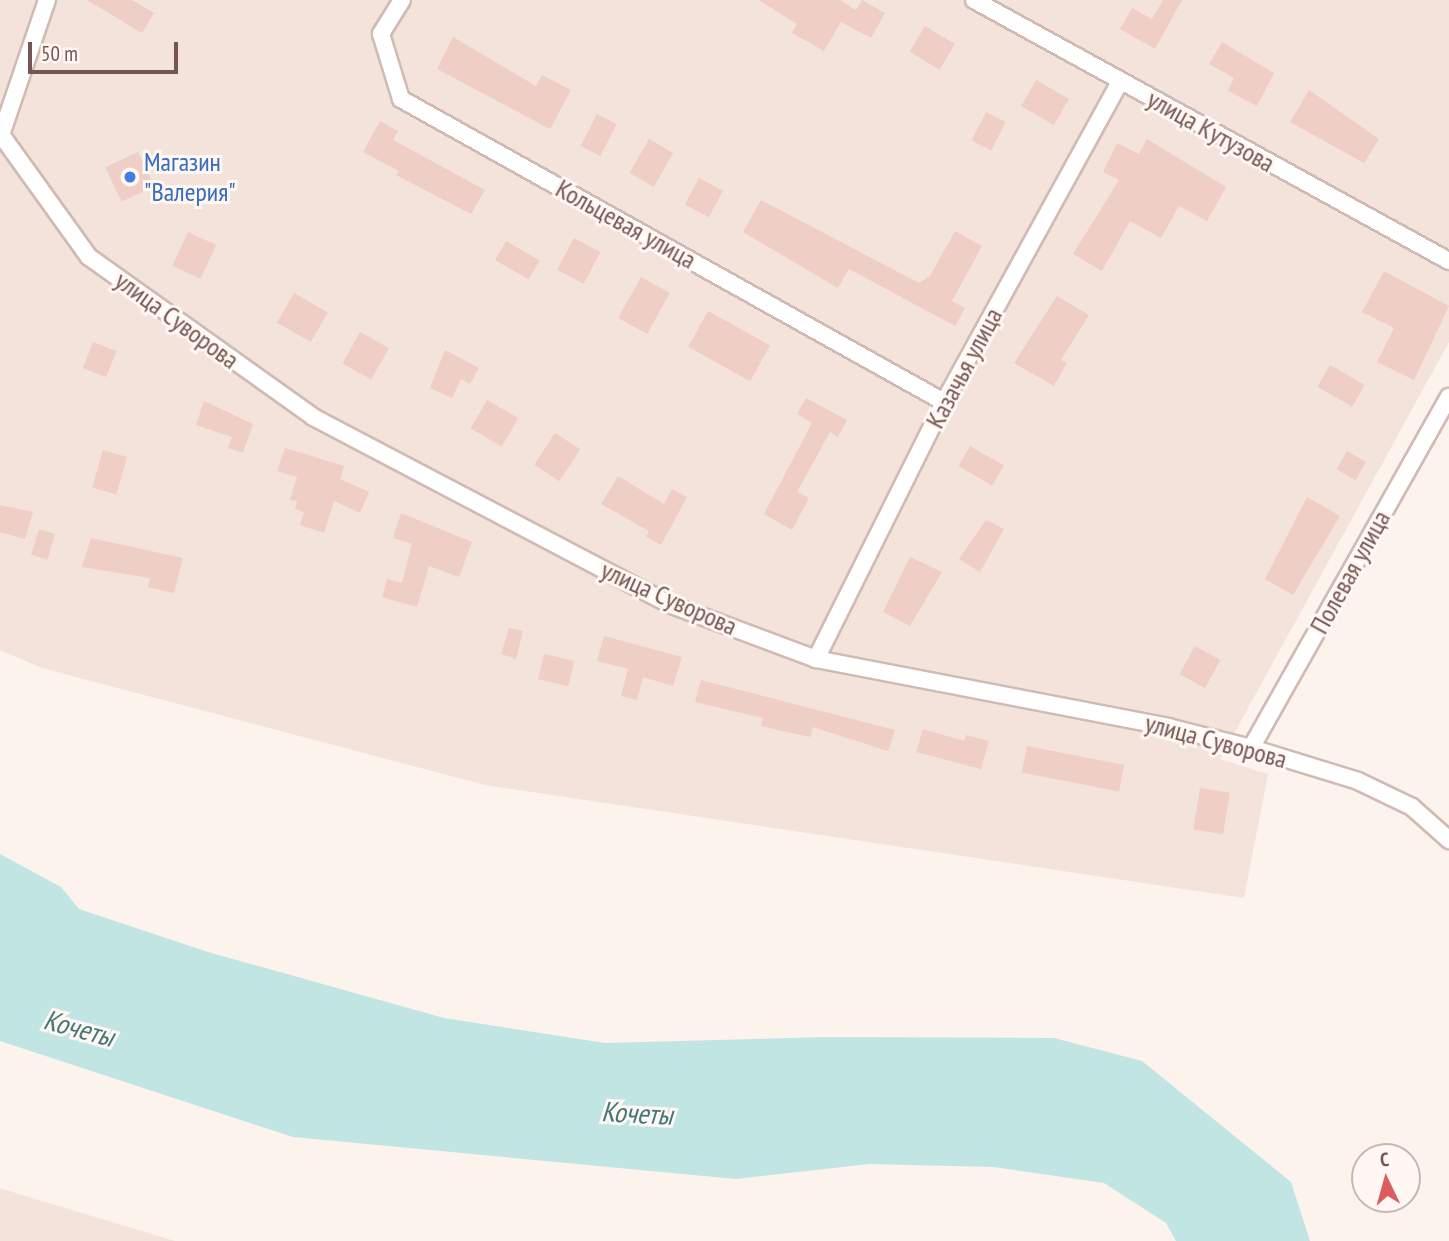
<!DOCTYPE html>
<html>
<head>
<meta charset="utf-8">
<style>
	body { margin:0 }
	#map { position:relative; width:1449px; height:1241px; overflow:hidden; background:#fcf3ed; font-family:"PT Sans Narrow",sans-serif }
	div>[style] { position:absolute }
	.residential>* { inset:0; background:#f3e3db }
	.water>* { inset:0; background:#c1e5e2 }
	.building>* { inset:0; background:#efcec6; transform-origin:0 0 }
	.roads { filter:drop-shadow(2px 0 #d0bbb4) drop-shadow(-2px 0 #d0bbb4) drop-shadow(0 2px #d0bbb4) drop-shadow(0 -2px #d0bbb4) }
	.street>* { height:16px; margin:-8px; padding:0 8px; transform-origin:8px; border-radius:8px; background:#fff }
	.dots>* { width:19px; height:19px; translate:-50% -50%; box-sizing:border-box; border:4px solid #fef7f3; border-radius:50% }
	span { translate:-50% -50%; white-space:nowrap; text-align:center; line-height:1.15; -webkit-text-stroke:6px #fef7f3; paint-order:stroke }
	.street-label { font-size:26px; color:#765650 }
	.shop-label { font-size:26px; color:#366cbe }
	.left { translate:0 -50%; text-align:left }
	.water-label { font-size:28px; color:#447977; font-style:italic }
	.north { position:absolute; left:1351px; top:1143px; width:70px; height:70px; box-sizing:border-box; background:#fef7f3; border:2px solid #c8b7b2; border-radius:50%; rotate:355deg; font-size:19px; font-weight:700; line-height:28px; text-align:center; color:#765650 }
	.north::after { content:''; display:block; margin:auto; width:24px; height:32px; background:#dc5d5c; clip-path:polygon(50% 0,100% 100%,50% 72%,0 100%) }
	.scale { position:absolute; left:28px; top:42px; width:150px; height:32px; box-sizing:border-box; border:4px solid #765650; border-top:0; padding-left:9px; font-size:21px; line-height:24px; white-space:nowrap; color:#765650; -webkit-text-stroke:5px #fef7f3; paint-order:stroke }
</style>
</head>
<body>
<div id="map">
	<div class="residential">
		<i style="clip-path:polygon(0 0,1449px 0,1449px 342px,1220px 759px,1268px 774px,1244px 898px,485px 785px,42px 668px,0 650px)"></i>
		<i style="clip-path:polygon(0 1188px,22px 1195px,175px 1241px,0 1241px)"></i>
	</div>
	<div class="water">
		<i style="clip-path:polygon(0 854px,61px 887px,79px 909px,208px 952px,444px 1018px,605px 1043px,828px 1037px,1054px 1038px,1142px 1061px,1291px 1182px,1310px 1241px,1176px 1241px,1166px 1223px,1104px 1183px,994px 1167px,869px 1164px,736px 1179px,293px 1137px,0 1041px)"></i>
	</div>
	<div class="building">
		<i style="clip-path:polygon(87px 0,132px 0,154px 13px,142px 33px)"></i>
		<i style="clip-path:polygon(759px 0,840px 0,856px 10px,862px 0,885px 13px,871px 38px,841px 22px,824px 51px,792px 33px,797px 24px)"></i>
		<i style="clip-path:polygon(1163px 0,1182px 0,1155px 49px,1120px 29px,1132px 8px,1152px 19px)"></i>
		<i style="left:925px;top:26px;width:35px;height:30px;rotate:31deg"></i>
		<i style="clip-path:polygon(453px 37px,536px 86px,542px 75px,571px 90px,550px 129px,437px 69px)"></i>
		<i style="clip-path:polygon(1222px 42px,1274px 73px,1257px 106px,1228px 91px,1234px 78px,1209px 64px)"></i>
		<i style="left:1036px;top:80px;width:38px;height:30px;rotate:30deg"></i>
		<i style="clip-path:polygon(1309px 90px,1379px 139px,1364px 163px,1290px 122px)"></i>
		<i style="left:986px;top:112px;width:22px;height:32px;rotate:27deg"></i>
		<i style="left:597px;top:114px;width:22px;height:36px;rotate:27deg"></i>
		<i style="clip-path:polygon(380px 121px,398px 131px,393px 140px,485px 190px,471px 214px,396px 175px,399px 171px,363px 152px)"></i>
		<i style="left:649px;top:139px;width:28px;height:39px;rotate:30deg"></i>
		<i style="clip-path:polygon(1147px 139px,1226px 187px,1207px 221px,1179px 206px,1161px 238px,1130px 221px,1102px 271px,1073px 254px,1119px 180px,1103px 172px,1117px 143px,1139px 154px)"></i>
		<i style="left:138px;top:152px;width:38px;height:36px;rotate:65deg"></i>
		<i style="left:699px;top:178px;width:27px;height:30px;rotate:28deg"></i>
		<i style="clip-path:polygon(761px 200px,919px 283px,930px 276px,955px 231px,982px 246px,952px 301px,965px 308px,955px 326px,849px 269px,838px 288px,743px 232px)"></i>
		<i style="left:188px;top:232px;width:31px;height:37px;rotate:25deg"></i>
		<i style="left:574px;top:238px;width:30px;height:36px;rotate:28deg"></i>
		<i style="left:506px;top:241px;width:39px;height:22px;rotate:30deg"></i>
		<i style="clip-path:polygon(1384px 271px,1449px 306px,1414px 380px,1377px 362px,1394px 328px,1362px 312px)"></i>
		<i style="left:641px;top:277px;width:33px;height:47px;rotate:29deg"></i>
		<i style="left:294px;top:293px;width:39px;height:34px;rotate:30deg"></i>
		<i style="clip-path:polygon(1057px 296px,1089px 315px,1061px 360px,1067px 363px,1054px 386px,1014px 363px)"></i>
		<i style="left:708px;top:311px;width:71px;height:41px;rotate:29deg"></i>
		<i style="left:360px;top:332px;width:33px;height:36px;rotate:29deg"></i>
		<i style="left:93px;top:342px;width:25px;height:28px;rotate:21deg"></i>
		<i style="clip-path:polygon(445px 350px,479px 368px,470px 384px,461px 379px,452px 398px,430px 388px)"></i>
		<i style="left:1330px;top:365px;width:40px;height:25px;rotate:30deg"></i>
		<i style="clip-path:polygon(806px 398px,847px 420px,838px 437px,830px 432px,797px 492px,809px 498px,792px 530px,764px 514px,812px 423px,797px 414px)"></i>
		<i style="left:487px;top:400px;width:36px;height:33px;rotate:30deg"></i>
		<i style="clip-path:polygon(204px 401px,253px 424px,243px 453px,228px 448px,232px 437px,196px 425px)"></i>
		<i style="left:555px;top:433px;width:30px;height:38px;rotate:33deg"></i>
		<i style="left:970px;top:446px;width:39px;height:23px;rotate:30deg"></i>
		<i style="clip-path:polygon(285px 448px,344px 466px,340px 479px,369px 492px,360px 513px,334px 501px,324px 533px,300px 525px,304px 512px,295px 509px,297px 501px,290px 500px,297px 477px,277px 471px)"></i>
		<i style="left:103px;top:450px;width:25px;height:39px;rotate:16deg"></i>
		<i style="left:1347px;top:451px;width:22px;height:21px;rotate:30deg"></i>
		<i style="clip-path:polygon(618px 476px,664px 504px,672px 489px,687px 497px,661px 545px,646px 537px,649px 531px,601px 504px)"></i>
		<i style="clip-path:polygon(1307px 497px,1340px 516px,1293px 595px,1265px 579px)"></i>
		<i style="clip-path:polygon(0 505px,33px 512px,25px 539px,0 532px)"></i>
		<i style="clip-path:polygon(401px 513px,472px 542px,459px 577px,429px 566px,417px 607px,382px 597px,387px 579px,402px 583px,412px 544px,393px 538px)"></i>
		<i style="clip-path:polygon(986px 520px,1004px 529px,980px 572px,959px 559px)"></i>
		<i style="left:39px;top:529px;width:17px;height:27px;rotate:17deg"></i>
		<i style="clip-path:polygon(91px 538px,183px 558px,174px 593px,148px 587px,150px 578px,82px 567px)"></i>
		<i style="clip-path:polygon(910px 557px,942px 572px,910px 626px,883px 612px)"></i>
		<i style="clip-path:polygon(509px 628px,523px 631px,516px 659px,501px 654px)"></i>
		<i style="clip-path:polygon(604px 636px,682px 657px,673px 686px,643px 677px,637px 700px,621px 696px,628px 669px,597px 661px)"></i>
		<i style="left:1195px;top:646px;width:29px;height:32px;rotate:29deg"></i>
		<i style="left:544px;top:654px;width:31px;height:26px;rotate:13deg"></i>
		<i style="clip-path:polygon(701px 680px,895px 730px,888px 751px,813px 727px,810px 737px,782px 731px,761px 726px,763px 718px,695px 702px)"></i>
		<i style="clip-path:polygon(923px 729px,964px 741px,966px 735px,989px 741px,981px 769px,916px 752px)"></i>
		<i style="left:1027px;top:746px;width:99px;height:27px;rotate:11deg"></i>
		<i style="left:1200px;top:788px;width:30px;height:42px;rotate:9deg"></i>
	</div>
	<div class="roads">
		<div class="street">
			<i style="left:402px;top:0;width:40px;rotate:122deg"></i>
			<i style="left:381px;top:34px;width:68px;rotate:72.9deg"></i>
			<i style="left:401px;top:99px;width:622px;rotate:29.16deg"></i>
			<i style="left:974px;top:0;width:542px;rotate:28.79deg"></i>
			<i style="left:2px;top:136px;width:149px;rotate:54.3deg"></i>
			<i style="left:89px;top:257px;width:275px;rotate:35.5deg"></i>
			<i style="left:313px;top:417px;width:402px;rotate:27.7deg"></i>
			<i style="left:669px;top:604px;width:157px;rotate:20.5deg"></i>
			<i style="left:816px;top:659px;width:359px;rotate:10.9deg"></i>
			<i style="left:1168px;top:727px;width:86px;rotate:14.2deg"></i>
			<i style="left:1251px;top:748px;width:112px;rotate:17.1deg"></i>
			<i style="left:1358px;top:781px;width:60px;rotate:25.7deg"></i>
			<i style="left:1412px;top:807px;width:50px;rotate:41.7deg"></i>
			<i style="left:0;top:138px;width:146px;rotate:-71.2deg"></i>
			<i style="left:816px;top:659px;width:287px;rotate:-63.5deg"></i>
			<i style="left:944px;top:402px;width:365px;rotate:-61.2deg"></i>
			<i style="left:1251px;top:748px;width:403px;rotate:-60.6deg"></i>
		</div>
	</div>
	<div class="dots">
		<i style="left:130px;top:177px;background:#3f7fe0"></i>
	</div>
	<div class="street-label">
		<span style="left:1211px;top:131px;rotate:29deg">улица Кутузова</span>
		<span style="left:626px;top:224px;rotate:29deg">Кольцевая улица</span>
		<span style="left:177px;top:320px;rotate:36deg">улица Суворова</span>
		<span style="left:964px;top:368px;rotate:-62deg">Казачья улица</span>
		<span style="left:1350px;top:572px;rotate:-61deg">Полевая улица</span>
		<span style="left:669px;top:598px;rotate:24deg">улица Суворова</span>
		<span style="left:1216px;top:741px;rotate:15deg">улица Суворова</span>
	</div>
	<div class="shop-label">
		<span class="left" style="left:144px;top:177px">Магазин<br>"Валерия"</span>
	</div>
	<div class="water-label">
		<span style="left:79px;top:1028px;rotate:15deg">Кочеты</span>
		<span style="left:637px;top:1113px;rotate:3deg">Кочеты</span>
	</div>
	<div class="north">С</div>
	<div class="scale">50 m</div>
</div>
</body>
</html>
